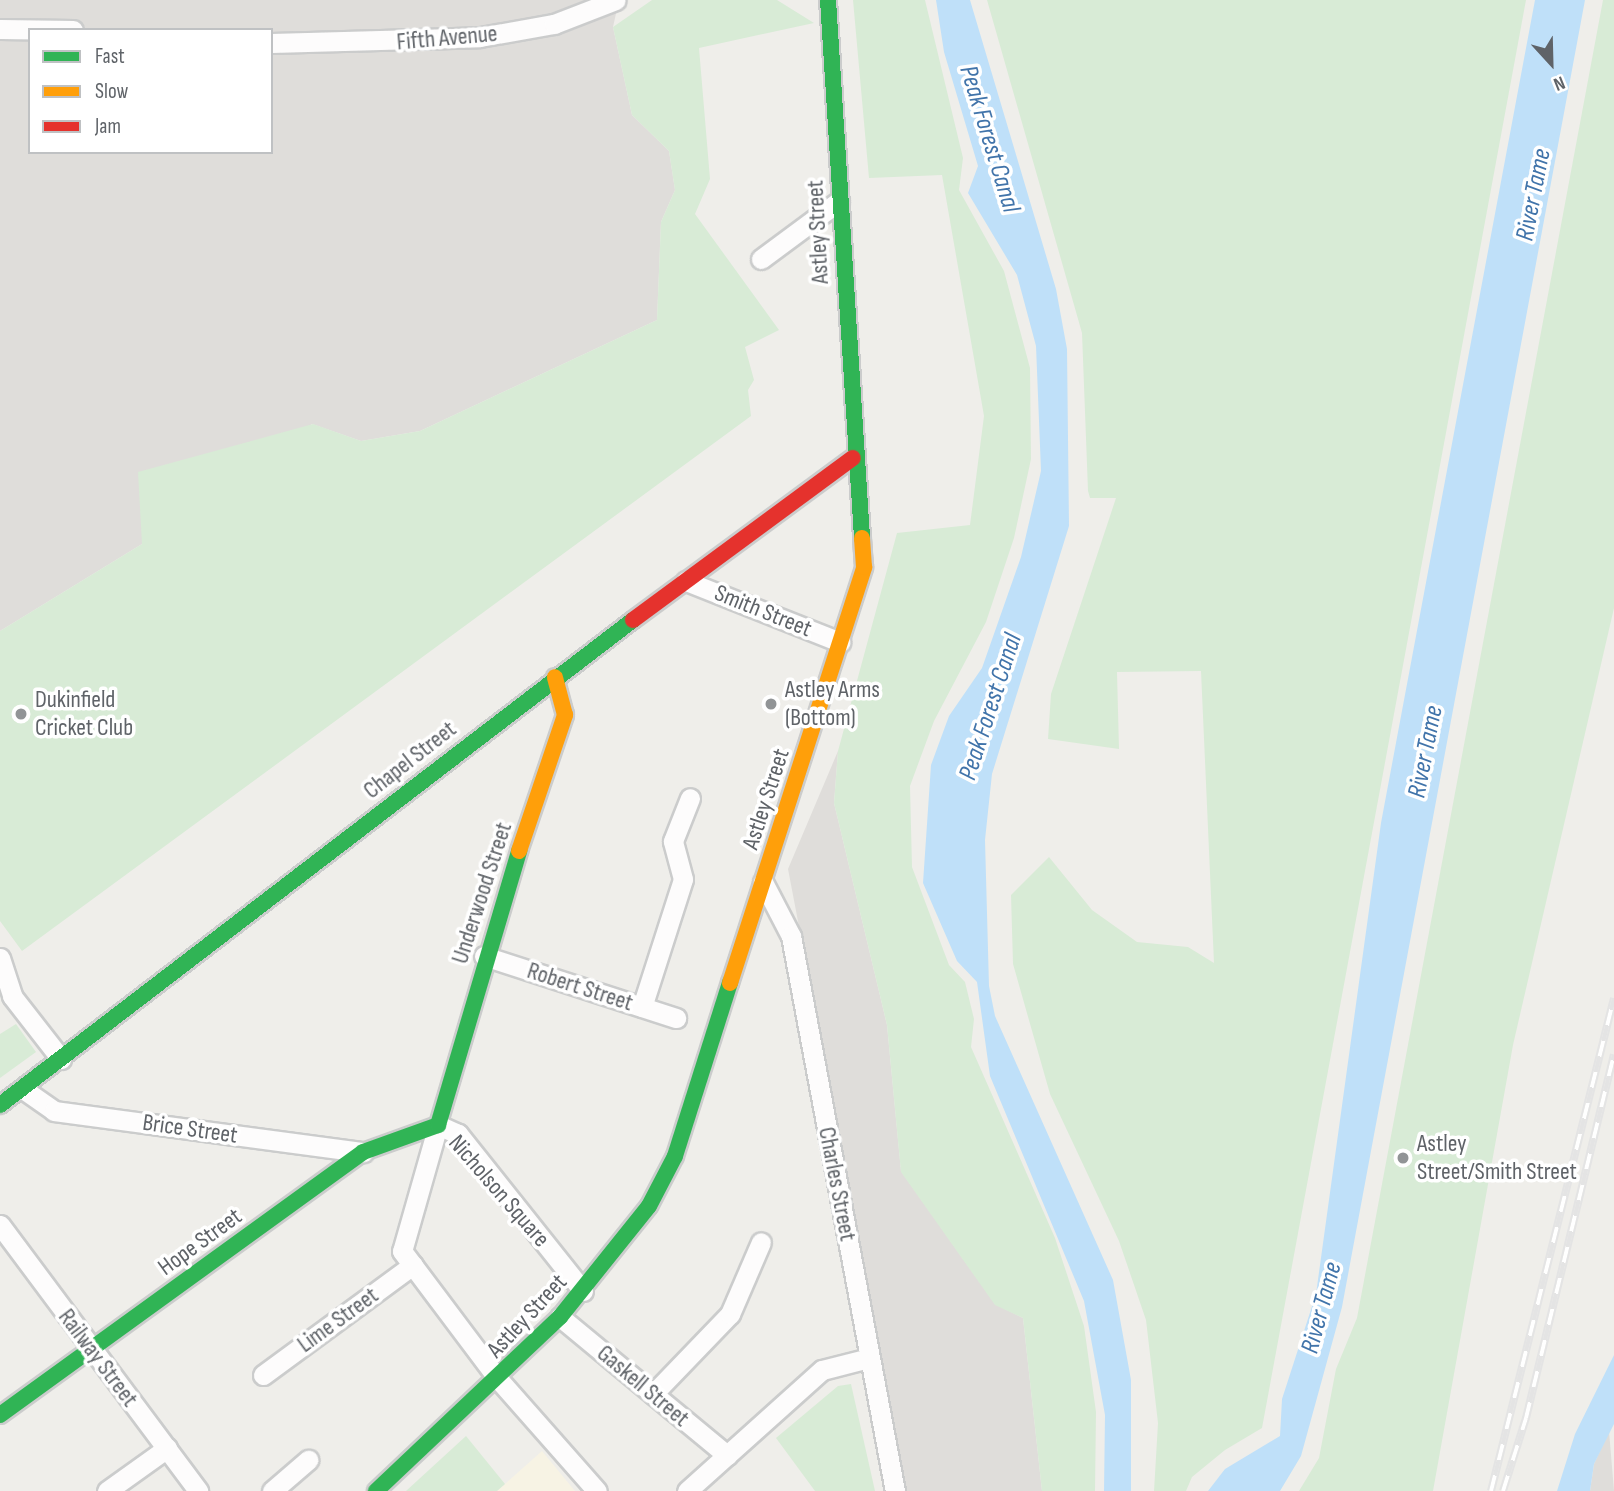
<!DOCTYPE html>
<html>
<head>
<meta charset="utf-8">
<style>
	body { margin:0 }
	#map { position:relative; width:1614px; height:1491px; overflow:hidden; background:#efeeea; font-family:"Sofia Sans Condensed",sans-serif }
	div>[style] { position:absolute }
	.commercial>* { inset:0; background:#f7f3e4 }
	.industrial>* { inset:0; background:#dfddda }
	.green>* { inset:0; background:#d8ebd6 }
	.water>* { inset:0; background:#bfe0f9 }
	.roads { filter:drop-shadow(2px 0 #cbcccc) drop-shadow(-2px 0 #cbcccc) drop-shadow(0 2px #cbcccc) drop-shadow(0 -2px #cbcccc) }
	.street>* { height:19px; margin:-9.5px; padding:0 9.5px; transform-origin:9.5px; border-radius:9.5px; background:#fdfcfc }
	.fast>* { height:16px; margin:-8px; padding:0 8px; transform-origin:8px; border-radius:8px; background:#30b455 }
	.slow>* { height:16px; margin:-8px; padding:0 8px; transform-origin:8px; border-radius:8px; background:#ff9f0a }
	.jam>* { height:16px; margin:-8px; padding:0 8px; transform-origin:8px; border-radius:8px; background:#e5322d }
	.rail>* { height:8px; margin-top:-4px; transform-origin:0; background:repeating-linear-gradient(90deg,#fff 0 16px,#e4e4e4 0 32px); box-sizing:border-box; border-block:2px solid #e4e4e4 }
	.dots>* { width:19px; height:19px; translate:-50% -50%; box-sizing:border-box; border:4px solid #fff; border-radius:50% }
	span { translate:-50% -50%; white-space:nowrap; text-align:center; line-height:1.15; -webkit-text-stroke:7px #fff; paint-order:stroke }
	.street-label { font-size:24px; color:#5f6368 }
	.poi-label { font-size:24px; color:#5f6368 }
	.left { translate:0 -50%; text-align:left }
	.water-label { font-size:26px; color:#4174aa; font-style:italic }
	.legend { position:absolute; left:28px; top:28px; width:245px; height:126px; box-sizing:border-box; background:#fff; border:2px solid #bfc1c3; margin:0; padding:9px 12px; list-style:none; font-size:21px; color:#5f6368 }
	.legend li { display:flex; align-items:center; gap:14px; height:35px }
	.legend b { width:35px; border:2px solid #bfc1c3 }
	.north { position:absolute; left:1516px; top:28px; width:70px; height:70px; -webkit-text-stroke:5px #fff; paint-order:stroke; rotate:158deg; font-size:19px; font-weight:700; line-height:28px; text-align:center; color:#5f6368 }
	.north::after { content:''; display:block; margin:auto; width:24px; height:32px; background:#5f6368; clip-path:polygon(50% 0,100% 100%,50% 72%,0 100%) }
</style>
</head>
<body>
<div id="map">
	<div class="commercial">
		<i style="clip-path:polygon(542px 1451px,575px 1491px,497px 1491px)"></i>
	</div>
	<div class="industrial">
		<i style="clip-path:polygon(evenodd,0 0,619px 0,613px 27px,632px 115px,669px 151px,675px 190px,661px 222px,657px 320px,420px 431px,361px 441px,312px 424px,142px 544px,0 631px,0 0,30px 30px,271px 30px,271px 152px,30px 152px,30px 30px)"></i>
		<i style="clip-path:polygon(838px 751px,834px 803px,887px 1025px,901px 1171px,995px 1304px,1023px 1318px,1042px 1491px,907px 1491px,788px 869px)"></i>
		<i style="clip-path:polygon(1609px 1431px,1614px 1491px,1590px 1491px,1594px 1464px)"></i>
	</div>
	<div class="green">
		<i style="clip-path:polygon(652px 0,777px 0,814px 23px,699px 48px,710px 179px,695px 214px,779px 330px,745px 347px,754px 380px,748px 390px,751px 416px,22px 951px,0 921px,0 631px,142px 544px,138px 472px,313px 424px,361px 441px,420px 431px,657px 320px,661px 222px,675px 190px,669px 151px,632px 115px,613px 27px)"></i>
		<i style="clip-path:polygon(853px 0,925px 0,963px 158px,959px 190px,1004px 271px,1030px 368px,1031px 459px,1014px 538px,986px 622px,934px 721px,910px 786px,912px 867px,949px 965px,965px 982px,974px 1019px,971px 1047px,1055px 1238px,1084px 1326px,1096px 1412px,1095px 1491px,1042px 1491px,1023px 1318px,995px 1305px,901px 1172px,887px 1025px,834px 803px,838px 751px,897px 533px,970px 525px,984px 416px,942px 175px,869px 178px)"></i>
		<i style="clip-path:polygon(987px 0,1526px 0,1262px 1428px,1225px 1450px,1192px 1477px,1186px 1491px,1154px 1491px,1158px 1423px,1146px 1320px,1119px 1241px,1050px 1094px,1013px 964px,1011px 895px,1049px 857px,1092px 910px,1137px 942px,1188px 947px,1214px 963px,1201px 671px,1117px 672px,1119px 749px,1048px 739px,1051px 694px,1116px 498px,1090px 498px,1088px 491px,1082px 333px)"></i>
		<i style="clip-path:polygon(1603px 0,1614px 0,1614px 608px,1513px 1045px,1433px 1491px,1299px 1491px,1319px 1458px,1336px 1369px,1357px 1318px)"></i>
		<i style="clip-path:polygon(16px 1024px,36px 1052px,0 1078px,0 1034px)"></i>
		<i style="clip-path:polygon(851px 1384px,875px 1491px,815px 1491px,776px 1438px,838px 1386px)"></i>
		<i style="clip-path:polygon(466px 1436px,505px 1484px,497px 1491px,406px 1491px)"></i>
	</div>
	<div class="water">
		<i style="clip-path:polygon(936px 0,970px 0,1056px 289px,1067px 349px,1069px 526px,992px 774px,985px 840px,989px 986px,995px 1016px,1113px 1280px,1131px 1380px,1131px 1491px,1104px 1491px,1105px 1415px,1084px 1301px,990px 1076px,977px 982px,957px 961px,923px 883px,931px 765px,949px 716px,982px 668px,1021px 557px,1041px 471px,1036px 346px,1017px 275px,968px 193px,978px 166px,944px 52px)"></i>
		<i style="clip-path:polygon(1535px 0,1585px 0,1342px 1307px,1301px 1456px,1280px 1491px,1208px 1491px,1225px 1469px,1280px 1436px,1282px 1399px,1316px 1294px,1381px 823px)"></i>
		<i style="clip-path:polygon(1614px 1355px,1614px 1424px,1594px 1464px,1590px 1491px,1557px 1491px,1575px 1434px)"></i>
	</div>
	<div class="roads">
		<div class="street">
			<i style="left:0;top:29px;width:73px;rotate:0.8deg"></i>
			<i style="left:271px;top:43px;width:209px;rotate:-1.6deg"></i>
			<i style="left:480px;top:37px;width:75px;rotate:-10deg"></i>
			<i style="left:554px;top:24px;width:66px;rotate:-21.2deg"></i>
			<i style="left:761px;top:259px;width:97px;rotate:-36.6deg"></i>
			<i style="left:686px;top:581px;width:166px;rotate:21.6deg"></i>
			<i style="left:763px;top:882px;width:61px;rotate:62.6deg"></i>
			<i style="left:791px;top:936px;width:565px;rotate:79.39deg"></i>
			<i style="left:484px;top:956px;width:202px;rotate:17.9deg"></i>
			<i style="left:0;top:958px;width:40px;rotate:72deg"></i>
			<i style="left:12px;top:996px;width:80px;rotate:52.1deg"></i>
			<i style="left:642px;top:1007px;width:134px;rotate:-72.2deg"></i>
			<i style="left:683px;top:879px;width:39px;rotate:-105deg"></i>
			<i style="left:673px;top:841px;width:46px;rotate:-68.4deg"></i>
			<i style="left:23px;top:1089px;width:38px;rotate:35deg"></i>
			<i style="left:54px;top:1111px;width:312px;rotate:7.6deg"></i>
			<i style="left:0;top:1225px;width:332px;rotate:53.3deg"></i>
			<i style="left:583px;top:1291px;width:201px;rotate:-128.5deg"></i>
			<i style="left:458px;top:1134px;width:22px;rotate:-156deg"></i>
			<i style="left:438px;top:1125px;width:131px;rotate:105.9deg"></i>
			<i style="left:402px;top:1251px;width:161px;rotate:53.1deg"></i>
			<i style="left:499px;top:1380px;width:148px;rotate:48.6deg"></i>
			<i style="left:560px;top:1317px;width:217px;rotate:39.6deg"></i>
			<i style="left:263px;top:1375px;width:186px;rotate:-36.3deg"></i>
			<i style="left:653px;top:1394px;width:111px;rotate:-46.1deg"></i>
			<i style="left:730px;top:1314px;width:78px;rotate:-66.7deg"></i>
			<i style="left:107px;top:1491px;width:74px;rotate:-35.6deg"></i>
			<i style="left:272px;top:1491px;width:48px;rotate:-40.7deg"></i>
			<i style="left:687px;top:1491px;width:181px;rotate:-41.9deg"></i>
			<i style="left:822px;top:1370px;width:49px;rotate:-14.3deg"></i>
		</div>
		<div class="fast">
			<i style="left:828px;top:0;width:539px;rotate:86.38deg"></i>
			<i style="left:0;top:1105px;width:797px;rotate:-37.46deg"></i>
			<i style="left:0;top:1415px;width:448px;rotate:-35.9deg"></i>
			<i style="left:363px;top:1152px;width:80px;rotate:-19.8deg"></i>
			<i style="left:438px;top:1125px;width:286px;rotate:-73.5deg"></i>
			<i style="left:376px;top:1491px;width:253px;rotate:-43.4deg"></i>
			<i style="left:560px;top:1317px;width:142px;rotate:-51.3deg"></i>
			<i style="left:649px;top:1206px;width:56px;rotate:-62.5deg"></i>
			<i style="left:675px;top:1156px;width:182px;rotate:-72.4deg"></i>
		</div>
		<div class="slow">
			<i style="left:519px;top:851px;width:144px;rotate:-71.3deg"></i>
			<i style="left:565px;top:715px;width:39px;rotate:-105deg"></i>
			<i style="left:730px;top:983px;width:437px;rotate:-72.1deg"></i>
			<i style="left:864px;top:567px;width:29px;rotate:-94deg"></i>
		</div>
		<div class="jam">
			<i style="left:633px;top:620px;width:273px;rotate:-36.4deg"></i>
		</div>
	</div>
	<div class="rail">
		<i style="left:1491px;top:1491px;width:508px;rotate:-75.99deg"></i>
		<i style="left:1503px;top:1491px;width:77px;rotate:-72.5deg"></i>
		<i style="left:1526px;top:1418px;width:374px;rotate:-76.4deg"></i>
	</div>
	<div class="dots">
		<i style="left:771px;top:704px;background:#919496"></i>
		<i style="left:21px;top:714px;background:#919496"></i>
		<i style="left:1403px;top:1158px;background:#919496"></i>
	</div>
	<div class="street-label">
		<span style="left:447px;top:38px;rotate:-5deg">Fifth Avenue</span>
		<span style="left:818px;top:232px;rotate:-93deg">Astley Street</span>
		<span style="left:763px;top:611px;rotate:22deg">Smith Street</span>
		<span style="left:410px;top:760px;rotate:-38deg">Chapel Street</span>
		<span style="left:766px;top:799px;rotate:-72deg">Astley Street</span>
		<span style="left:482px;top:893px;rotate:-72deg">Underwood Street</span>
		<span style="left:580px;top:987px;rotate:18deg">Robert Street</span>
		<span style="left:190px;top:1129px;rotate:8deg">Brice Street</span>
		<span style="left:837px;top:1184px;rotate:79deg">Charles Street</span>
		<span style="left:499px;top:1191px;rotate:49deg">Nicholson Square</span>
		<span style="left:200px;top:1242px;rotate:-36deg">Hope Street</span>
		<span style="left:527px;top:1316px;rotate:-47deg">Astley Street</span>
		<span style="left:338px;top:1320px;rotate:-36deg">Lime Street</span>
		<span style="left:98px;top:1358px;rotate:53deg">Railway Street</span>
		<span style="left:643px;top:1386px;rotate:40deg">Gaskell Street</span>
	</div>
	<div class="poi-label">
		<span class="left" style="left:785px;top:704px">Astley Arms<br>(Bottom)</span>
		<span class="left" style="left:35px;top:714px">Dukinfield<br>Cricket Club</span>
		<span class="left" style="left:1417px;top:1158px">Astley<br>Street/Smith Street</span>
	</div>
	<div class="water-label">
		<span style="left:989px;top:139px;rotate:73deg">Peak Forest Canal</span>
		<span style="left:1534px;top:195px;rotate:-79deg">River Tame</span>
		<span style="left:991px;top:707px;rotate:-72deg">Peak Forest Canal</span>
		<span style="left:1426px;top:752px;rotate:-79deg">River Tame</span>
		<span style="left:1322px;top:1308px;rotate:-75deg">River Tame</span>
	</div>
	<ul class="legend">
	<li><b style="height:9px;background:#30b455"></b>Fast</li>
	<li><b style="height:9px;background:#ff9f0a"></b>Slow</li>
	<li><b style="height:9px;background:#e5322d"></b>Jam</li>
	</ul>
	<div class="north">N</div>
</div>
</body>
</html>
